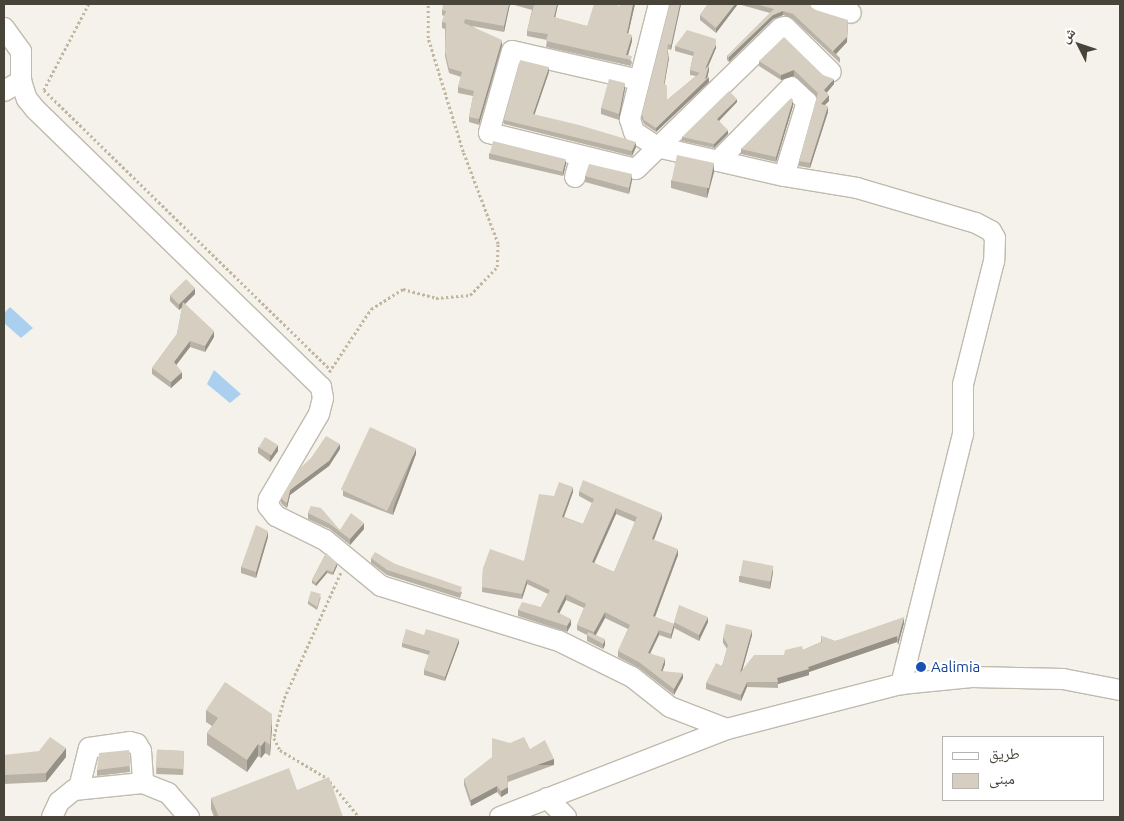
<!DOCTYPE html>
<html>
<head>
<meta charset="utf-8">
<style>
	body { margin:0 }
	#map { position:relative; width:1124px; height:821px; overflow:hidden; background:#f5f2eb; font-family:Ubuntu,"Noto Naskh Arabic",sans-serif }
	div>[style] { position:absolute }
	.water>* { inset:0; background:#abcfee }
	.path>* { height:2.5px; margin-top:-1.25px; transform-origin:0; background:repeating-linear-gradient(90deg,#c1b7a0 0 2.5px,transparent 0 5px) }
	.roads { filter:drop-shadow(1px 0 #c0bbae) drop-shadow(-1px 0 #c0bbae) drop-shadow(0 1px #c0bbae) drop-shadow(0 -1px #c0bbae) }
	.minor>* { height:20px; margin:-10px; padding:0 10px; transform-origin:10px; border-radius:10px; background:#fff }
	.wall>* { inset:0; background:#b8b2a6; transform-origin:0 0 }
	.shaded-wall>* { inset:0; background:#969187; transform-origin:0 0 }
	.building>* { inset:0; background:#d6cfc1; transform-origin:0 0 }
	.dots>* { width:14px; height:14px; translate:-50% -50%; box-sizing:border-box; border:2px solid #fff; border-radius:50% }
	span { translate:-50% -50%; white-space:nowrap; text-align:center; line-height:1.15; -webkit-text-stroke:4px #fff; paint-order:stroke }
	.transit-label { font-size:15px; color:#164399 }
	.left { translate:0 -50%; text-align:left }
	.frame { position:absolute; inset:0; border:5px solid #494439; pointer-events:none }
	.legend { position:absolute; left:942px; top:736px; width:162px; height:65px; box-sizing:border-box; background:#fff; border:1px solid #b6b4b0; margin:0; padding:6px 9px; list-style:none; font-size:15px; color:#494439 }
	.legend li { display:flex; align-items:center; gap:10px; height:25px }
	.legend b { width:25px; border:1px solid #b6b4b0 }
	.north { position:absolute; left:1054px; top:20px; width:50px; height:50px; -webkit-text-stroke:4px #fff; paint-order:stroke; rotate:311deg; font-size:14px; font-weight:700; line-height:20px; text-align:center; color:#494439 }
	.north::after { content:''; display:block; margin:auto; width:18px; height:22px; background:#494439; clip-path:polygon(50% 0,100% 100%,50% 72%,0 100%) }
</style>
</head>
<body>
<div id="map">
	<div class="water">
		<i style="clip-path:polygon(10px 307px,33px 328px,21px 338px,4px 323px,4px 313px)"></i>
		<i style="clip-path:polygon(214px 370px,241px 394px,230px 403px,207px 384px)"></i>
	</div>
	<div class="path">
		<i style="left:89px;top:4px;width:97px;rotate:117.6deg"></i>
		<i style="left:44px;top:90px;width:400px;rotate:44.3deg"></i>
		<i style="left:329px;top:372px;width:76px;rotate:-56.3deg"></i>
		<i style="left:371px;top:309px;width:38px;rotate:-32deg"></i>
		<i style="left:403px;top:289px;width:34px;rotate:15deg"></i>
		<i style="left:436px;top:298px;width:34px;rotate:-5deg"></i>
		<i style="left:470px;top:295px;width:39px;rotate:-46deg"></i>
		<i style="left:497px;top:267px;width:23px;rotate:-88deg"></i>
		<i style="left:498px;top:244px;width:98px;rotate:-110.8deg"></i>
		<i style="left:463px;top:152px;width:119px;rotate:-107.1deg"></i>
		<i style="left:428px;top:38px;width:34px;rotate:-90deg"></i>
		<i style="left:341px;top:573px;width:139px;rotate:114.2deg"></i>
		<i style="left:284px;top:700px;width:39px;rotate:105deg"></i>
		<i style="left:274px;top:738px;width:13px;rotate:63deg"></i>
		<i style="left:280px;top:750px;width:55px;rotate:30.8deg"></i>
		<i style="left:327px;top:778px;width:50px;rotate:50.6deg"></i>
	</div>
	<div class="roads">
		<div class="minor">
			<i style="left:659px;top:4px;width:119px;rotate:104.2deg"></i>
			<i style="left:630px;top:119px;width:14px;rotate:73deg"></i>
			<i style="left:634px;top:132px;width:27px;rotate:33deg"></i>
			<i style="left:657px;top:147px;width:130px;rotate:12.9deg"></i>
			<i style="left:784px;top:176px;width:74px;rotate:9.3deg"></i>
			<i style="left:857px;top:188px;width:124px;rotate:16.4deg"></i>
			<i style="left:976px;top:223px;width:17px;rotate:28deg"></i>
			<i style="left:991px;top:231px;width:8px;rotate:60deg"></i>
			<i style="left:995px;top:238px;width:23px;rotate:92deg"></i>
			<i style="left:994px;top:261px;width:127px;rotate:104.1deg"></i>
			<i style="left:963px;top:384px;width:50px;rotate:90deg"></i>
			<i style="left:963px;top:434px;width:258px;rotate:103.9deg"></i>
			<i style="left:820px;top:4px;width:32px;rotate:16deg"></i>
			<i style="left:4px;top:28px;width:29px;rotate:54deg"></i>
			<i style="left:21px;top:51px;width:30px;rotate:90deg"></i>
			<i style="left:21px;top:81px;width:19px;rotate:72deg"></i>
			<i style="left:27px;top:99px;width:13px;rotate:51deg"></i>
			<i style="left:35px;top:109px;width:399px;rotate:44.2deg"></i>
			<i style="left:321px;top:387px;width:11px;rotate:80deg"></i>
			<i style="left:323px;top:398px;width:16px;rotate:104deg"></i>
			<i style="left:319px;top:414px;width:99px;rotate:120.5deg"></i>
			<i style="left:269px;top:499px;width:7px;rotate:98deg"></i>
			<i style="left:268px;top:506px;width:13px;rotate:51deg"></i>
			<i style="left:276px;top:516px;width:55px;rotate:26.1deg"></i>
			<i style="left:325px;top:540px;width:72px;rotate:39.4deg"></i>
			<i style="left:381px;top:586px;width:186px;rotate:17.2deg"></i>
			<i style="left:559px;top:641px;width:81px;rotate:26.3deg"></i>
			<i style="left:632px;top:677px;width:48px;rotate:38.3deg"></i>
			<i style="left:670px;top:707px;width:61px;rotate:21.1deg"></i>
			<i style="left:639px;top:80px;width:130px;rotate:-167.1deg"></i>
			<i style="left:512px;top:51px;width:85px;rotate:105.7deg"></i>
			<i style="left:489px;top:133px;width:151px;rotate:13.8deg"></i>
			<i style="left:636px;top:169px;width:202px;rotate:-44.2deg"></i>
			<i style="left:781px;top:28px;width:4px;rotate:-14deg"></i>
			<i style="left:785px;top:27px;width:64px;rotate:44.4deg"></i>
			<i style="left:4px;top:91px;width:20px;rotate:-30deg"></i>
			<i style="left:718px;top:161px;width:104px;rotate:-45.4deg"></i>
			<i style="left:791px;top:87px;width:22px;rotate:43deg"></i>
			<i style="left:807px;top:102px;width:77px;rotate:107.3deg"></i>
			<i style="left:575px;top:177px;width:22px;rotate:-74deg"></i>
			<i style="left:79px;top:788px;width:41px;rotate:-76deg"></i>
			<i style="left:89px;top:748px;width:41px;rotate:-8.3deg"></i>
			<i style="left:130px;top:742px;width:7px;rotate:16deg"></i>
			<i style="left:137px;top:744px;width:8px;rotate:60deg"></i>
			<i style="left:141px;top:751px;width:32px;rotate:86deg"></i>
			<i style="left:547px;top:798px;width:27px;rotate:45deg"></i>
			<i style="left:52px;top:817px;width:17px;rotate:-65deg"></i>
			<i style="left:59px;top:802px;width:19px;rotate:-39deg"></i>
			<i style="left:74px;top:790px;width:69px;rotate:-5.8deg"></i>
			<i style="left:143px;top:783px;width:27px;rotate:22deg"></i>
			<i style="left:168px;top:793px;width:32px;rotate:49deg"></i>
			<i style="left:500px;top:817px;width:243px;rotate:-21.2deg"></i>
			<i style="left:727px;top:729px;width:180px;rotate:-14.5deg"></i>
			<i style="left:901px;top:684px;width:71px;rotate:-5.6deg"></i>
			<i style="left:972px;top:677px;width:91px;rotate:1.3deg"></i>
			<i style="left:1063px;top:679px;width:58px;rotate:10.9deg"></i>
		</div>
	</div>
	<div class="wall">
		<i style="clip-path:polygon(510px 4px,504px 32px,472px 26px,502px 45px,479px 125px,469px 122px,469px 117px,473px 96px,458px 93px,458px 87px,461px 77px,449px 73px,445px 56px,445px 29px,442px 28px,442px 22px,444px 16px,442px 15px,442px 10px)"></i>
		<i style="clip-path:polygon(511px 4px,558px 4px,555px 18px,587px 26px,620px 6px,621px 4px,635px 4px,628px 34px,632px 41px,628px 56px,632px 62px,631px 66px,546px 47px,547px 40px,527px 36px,527px 31px,532px 10px)"></i>
		<i style="clip-path:polygon(670px 4px,681px 4px,671px 50px,668px 49px,668px 55px,669px 58px,664px 84px,667px 100px,696px 76px,690px 75px,690px 70px,693px 56px,675px 51px,675px 46px,716px 48px,708px 66px,709px 70px,707px 78px,709px 82px,656px 132px,644px 124px,642px 119px,642px 114px)"></i>
		<i style="clip-path:polygon(708px 4px,810px 4px,811px 7px,847px 42px,836px 54px,840px 58px,840px 63px,793px 19px,783px 15px,773px 19px,729px 62px,727px 60px,727px 56px,770px 13px,738px 4px,716px 33px,700px 20px,700px 15px)"></i>
		<i style="clip-path:polygon(759px 61px,823px 75px,834px 84px,826px 93px,829px 101px,824px 105px,828px 112px,810px 168px,799px 166px,799px 161px,817px 97px,794px 76px,781px 80px,759px 66px)"></i>
		<i style="clip-path:polygon(549px 72px,534px 115px,636px 147px,632px 156px,504px 124px,504px 120px)"></i>
		<i style="clip-path:polygon(625px 89px,619px 120px,601px 114px,601px 108px)"></i>
		<i style="clip-path:polygon(737px 102px,719px 121px,728px 134px,714px 148px,682px 141px,682px 137px)"></i>
		<i style="clip-path:polygon(793px 106px,776px 162px,741px 154px,741px 149px)"></i>
		<i style="clip-path:polygon(489px 153px,566px 164px,563px 176px,489px 159px)"></i>
		<i style="clip-path:polygon(714px 172px,707px 198px,671px 188px,671px 180px)"></i>
		<i style="clip-path:polygon(585px 176px,632px 180px,629px 194px,585px 182px)"></i>
		<i style="clip-path:polygon(195px 294px,185px 304px,214px 337px,205px 352px,190px 347px,176px 365px,182px 378px,171px 388px,152px 374px,152px 368px,177px 334px,182px 308px,179px 310px,170px 301px,170px 295px)"></i>
		<i style="clip-path:polygon(258px 447px,278px 451px,270px 462px,258px 453px)"></i>
		<i style="clip-path:polygon(340px 449px,329px 466px,290px 495px,287px 508px,284px 506px,281px 503px,281px 498px)"></i>
		<i style="clip-path:polygon(416px 454px,393px 515px,343px 496px,343px 490px)"></i>
		<i style="clip-path:polygon(evenodd,579px 491px,662px 518px,654px 540px,678px 555px,655px 617px,674px 624px,674px 622px,708px 622px,699px 641px,674px 628px,671px 639px,659px 635px,650px 653px,665px 664px,662px 671px,683px 678px,674px 695px,639px 668px,618px 657px,618px 651px,628px 629px,605px 618px,596px 635px,605px 645px,603px 649px,587px 641px,587px 635px,577px 630px,577px 625px,584px 608px,566px 600px,559px 613px,571px 625px,567px 632px,518px 616px,518px 610px,541px 607px,548px 594px,527px 584px,522px 599px,482px 592px,483px 568px,524px 561px,554px 496px,573px 492px,564px 517px,583px 524px,592px 503px,579px 496px,579px 491px,616px 514px,635px 522px,614px 572px,594px 563px,616px 514px)"></i>
		<i style="clip-path:polygon(311px 506px,340px 530px,364px 529px,350px 545px,330px 529px,308px 519px,308px 513px)"></i>
		<i style="clip-path:polygon(268px 537px,256px 578px,241px 573px,241px 567px)"></i>
		<i style="clip-path:polygon(326px 553px,337px 566px,333px 575px,327px 573px,316px 586px,312px 583px,312px 580px)"></i>
		<i style="clip-path:polygon(371px 558px,395px 564px,462px 592px,460px 598px,387px 575px,371px 563px)"></i>
		<i style="clip-path:polygon(773px 572px,770px 589px,739px 582px,739px 576px)"></i>
		<i style="clip-path:polygon(321px 597px,317px 610px,308px 604px,308px 601px)"></i>
		<i style="clip-path:polygon(904px 623px,898px 645px,897px 642px,809px 672px,809px 675px,778px 684px,778px 688px,747px 687px,741px 701px,706px 689px,706px 683px,722px 666px,727px 649px,723px 643px,723px 637px,752px 635px,742px 670px,784px 655px,803px 650px,821px 642px,821px 636px,835px 641px)"></i>
		<i style="clip-path:polygon(424px 635px,459px 643px,445px 681px,424px 675px,424px 670px,429px 655px,402px 647px,402px 643px)"></i>
		<i style="clip-path:polygon(206px 710px,272px 726px,270px 756px,265px 753px,261px 758px,258px 756px,247px 772px,207px 745px,207px 733px,212px 726px,206px 722px)"></i>
		<i style="clip-path:polygon(530px 749px,554px 765px,508px 782px,508px 793px,501px 797px,497px 792px,471px 806px,464px 785px,464px 779px)"></i>
		<i style="clip-path:polygon(129px 750px,130px 772px,97px 776px,97px 770px)"></i>
		<i style="left:184px;top:751px;width:24px;height:27px;rotate:92deg"></i>
		<i style="clip-path:polygon(4px 755px,66px 757px,46px 782px,4px 784px)"></i>
		<i style="clip-path:polygon(297px 790px,343px 817px,214px 817px,211px 809px,211px 798px)"></i>
	</div>
	<div class="shaded-wall">
		<i style="clip-path:polygon(509px 4px,510px 4px,504px 32px,504px 26px)"></i>
		<i style="clip-path:polygon(557px 4px,558px 4px,554px 23px,554px 17px)"></i>
		<i style="clip-path:polygon(633px 4px,635px 4px,627px 39px,627px 33px)"></i>
		<i style="clip-path:polygon(680px 4px,681px 4px,671px 50px,671px 45px)"></i>
		<i style="clip-path:polygon(735px 4px,738px 4px,716px 33px,716px 28px)"></i>
		<i style="clip-path:polygon(783px 11px,783px 15px,773px 19px,729px 62px,729px 57px,773px 15px)"></i>
		<i style="clip-path:polygon(848px 20px,847px 42px,836px 54px,833px 52px)"></i>
		<i style="clip-path:polygon(632px 35px,632px 41px,626px 61px,626px 55px)"></i>
		<i style="clip-path:polygon(502px 40px,502px 45px,479px 125px,479px 119px)"></i>
		<i style="clip-path:polygon(716px 44px,716px 48px,705px 74px,705px 69px)"></i>
		<i style="clip-path:polygon(669px 53px,669px 58px,664px 88px,664px 83px)"></i>
		<i style="clip-path:polygon(709px 65px,709px 70px,707px 79px,709px 77px,709px 82px,656px 132px,656px 128px,705px 79px)"></i>
		<i style="clip-path:polygon(549px 67px,549px 72px,533px 119px,533px 114px)"></i>
		<i style="clip-path:polygon(794px 70px,794px 76px,781px 80px,781px 75px)"></i>
		<i style="clip-path:polygon(834px 79px,834px 84px,824px 96px,824px 90px)"></i>
		<i style="clip-path:polygon(625px 83px,625px 89px,619px 120px,619px 114px)"></i>
		<i style="clip-path:polygon(829px 95px,829px 101px,821px 109px,821px 104px)"></i>
		<i style="clip-path:polygon(737px 99px,737px 102px,717px 123px,717px 119px)"></i>
		<i style="clip-path:polygon(793px 100px,793px 106px,776px 162px,776px 157px)"></i>
		<i style="clip-path:polygon(828px 106px,828px 112px,810px 168px,810px 163px)"></i>
		<i style="clip-path:polygon(728px 130px,728px 134px,714px 148px,714px 144px)"></i>
		<i style="clip-path:polygon(636px 142px,636px 147px,632px 156px,632px 151px)"></i>
		<i style="clip-path:polygon(566px 159px,566px 164px,563px 176px,563px 170px)"></i>
		<i style="clip-path:polygon(714px 163px,714px 172px,707px 198px,707px 189px)"></i>
		<i style="clip-path:polygon(632px 174px,632px 180px,629px 194px,629px 188px)"></i>
		<i style="clip-path:polygon(195px 288px,195px 294px,179px 310px,179px 304px)"></i>
		<i style="clip-path:polygon(214px 331px,214px 337px,205px 352px,205px 346px)"></i>
		<i style="clip-path:polygon(190px 341px,190px 347px,174px 368px,174px 362px)"></i>
		<i style="clip-path:polygon(182px 372px,182px 378px,171px 388px,171px 382px)"></i>
		<i style="clip-path:polygon(340px 444px,340px 449px,329px 466px,290px 495px,287px 508px,287px 503px,290px 490px)"></i>
		<i style="clip-path:polygon(278px 445px,278px 451px,270px 462px,270px 456px)"></i>
		<i style="clip-path:polygon(416px 448px,416px 454px,393px 515px,393px 509px)"></i>
		<i style="clip-path:polygon(573px 487px,573px 492px,562px 522px,562px 517px)"></i>
		<i style="clip-path:polygon(616px 508px,616px 514px,592px 568px,592px 562px)"></i>
		<i style="clip-path:polygon(662px 513px,662px 518px,652px 544px,652px 539px)"></i>
		<i style="clip-path:polygon(364px 523px,364px 529px,350px 545px,350px 539px)"></i>
		<i style="clip-path:polygon(268px 531px,268px 537px,256px 578px,256px 572px)"></i>
		<i style="clip-path:polygon(678px 549px,678px 555px,653px 622px,653px 616px)"></i>
		<i style="clip-path:polygon(337px 563px,337px 566px,333px 575px,333px 572px)"></i>
		<i style="clip-path:polygon(773px 566px,773px 572px,770px 589px,770px 583px)"></i>
		<i style="clip-path:polygon(327px 570px,327px 573px,316px 586px,316px 583px)"></i>
		<i style="clip-path:polygon(527px 579px,527px 584px,522px 599px,522px 594px)"></i>
		<i style="clip-path:polygon(566px 594px,566px 600px,557px 618px,557px 612px)"></i>
		<i style="clip-path:polygon(605px 612px,605px 618px,594px 638px,594px 632px)"></i>
		<i style="clip-path:polygon(708px 617px,708px 622px,699px 641px,699px 635px)"></i>
		<i style="clip-path:polygon(904px 617px,904px 623px,898px 645px,898px 639px)"></i>
		<i style="clip-path:polygon(571px 619px,571px 625px,567px 632px,567px 626px)"></i>
		<i style="clip-path:polygon(674px 624px,674px 629px,671px 639px,671px 634px)"></i>
		<i style="clip-path:polygon(659px 630px,659px 635px,648px 658px,648px 653px)"></i>
		<i style="clip-path:polygon(752px 630px,752px 635px,740px 679px,740px 673px)"></i>
		<i style="clip-path:polygon(897px 636px,897px 642px,809px 672px,809px 675px,778px 684px,777px 678px,808px 667px)"></i>
		<i style="clip-path:polygon(459px 639px,459px 643px,445px 681px,445px 677px)"></i>
		<i style="clip-path:polygon(605px 639px,605px 645px,603px 649px,603px 644px)"></i>
		<i style="clip-path:polygon(665px 658px,665px 664px,661px 676px,661px 671px)"></i>
		<i style="clip-path:polygon(683px 673px,683px 678px,674px 695px,674px 689px)"></i>
		<i style="clip-path:polygon(747px 682px,747px 687px,741px 701px,741px 695px)"></i>
		<i style="clip-path:polygon(272px 714px,272px 726px,270px 756px,270px 745px)"></i>
		<i style="clip-path:polygon(265px 741px,265px 753px,261px 758px,261px 746px)"></i>
		<i style="clip-path:polygon(258px 744px,258px 756px,247px 772px,247px 760px)"></i>
		<i style="clip-path:polygon(66px 748px,66px 757px,46px 782px,46px 773px)"></i>
		<i style="left:554px;top:759px;width:6px;height:50px;rotate:90deg"></i>
		<i style="clip-path:polygon(497px 786px,497px 792px,471px 806px,471px 800px)"></i>
		<i style="clip-path:polygon(508px 787px,508px 793px,501px 797px,501px 791px)"></i>
	</div>
	<div class="building">
		<i style="clip-path:polygon(443px 4px,509px 4px,504px 26px,465px 19px,464px 23px,502px 40px,479px 119px,469px 117px,474px 91px,458px 87px,462px 72px,449px 68px,445px 51px,446px 23px,442px 22px,446px 11px,442px 10px)"></i>
		<i style="clip-path:polygon(529px 4px,557px 4px,554px 17px,587px 26px,594px 4px,614px 4px,620px 6px,621px 4px,633px 4px,627px 33px,632px 35px,626px 55px,632px 56px,631px 60px,546px 41px,548px 34px,527px 31px,534px 5px)"></i>
		<i style="clip-path:polygon(670px 4px,680px 4px,671px 45px,668px 44px,667px 55px,669px 53px,664px 83px,667px 86px,667px 100px,700px 73px,690px 70px,694px 52px,675px 46px,687px 30px,716px 39px,716px 44px,705px 69px,709px 65px,705px 79px,709px 77px,656px 128px,644px 120px,642px 114px)"></i>
		<i style="clip-path:polygon(708px 4px,735px 4px,716px 28px,700px 15px)"></i>
		<i style="clip-path:polygon(755px 4px,810px 4px,811px 7px,816px 10px,848px 20px,847px 37px,833px 51px,840px 58px,793px 14px,783px 11px,773px 15px,729px 57px,727px 56px,774px 9px)"></i>
		<i style="clip-path:polygon(784px 37px,823px 75px,834px 79px,824px 90px,829px 95px,821px 104px,828px 106px,810px 163px,799px 161px,818px 93px,794px 70px,781px 75px,759px 61px)"></i>
		<i style="clip-path:polygon(520px 60px,549px 67px,533px 114px,579px 125px,636px 142px,632px 151px,504px 120px)"></i>
		<i style="clip-path:polygon(609px 79px,625px 83px,619px 114px,601px 108px)"></i>
		<i style="clip-path:polygon(729px 91px,737px 99px,717px 119px,728px 130px,714px 144px,682px 137px)"></i>
		<i style="clip-path:polygon(791px 98px,793px 100px,776px 157px,741px 149px)"></i>
		<i style="left:493px;top:141px;width:75px;height:13px;rotate:14deg"></i>
		<i style="left:677px;top:155px;width:38px;height:26px;rotate:12deg"></i>
		<i style="clip-path:polygon(589px 164px,632px 174px,629px 188px,585px 176px)"></i>
		<i style="left:186px;top:279px;width:13px;height:23px;rotate:45deg"></i>
		<i style="clip-path:polygon(183px 302px,214px 331px,205px 346px,190px 341px,174px 362px,182px 372px,171px 382px,152px 368px,177px 334px)"></i>
		<i style="left:370px;top:427px;width:51px;height:69px;rotate:25deg"></i>
		<i style="clip-path:polygon(326px 436px,340px 444px,329px 461px,290px 490px,287px 503px,284px 501px,281px 498px,297px 471px,311px 458px)"></i>
		<i style="left:265px;top:437px;width:15px;height:12px;rotate:32deg"></i>
		<i style="clip-path:polygon(evenodd,583px 480px,662px 513px,652px 539px,678px 549px,653px 616px,674px 624px,671px 634px,659px 630px,648px 653px,665px 658px,661px 671px,683px 673px,674px 689px,639px 662px,618px 651px,630px 625px,605px 612px,594px 632px,577px 625px,586px 604px,566px 594px,557px 612px,571px 619px,567px 626px,518px 610px,522px 602px,541px 607px,550px 590px,527px 579px,522px 594px,482px 587px,483px 568px,490px 549px,524px 561px,539px 494px,554px 496px,559px 482px,573px 487px,562px 517px,583px 524px,594px 499px,579px 491px,583px 480px,616px 508px,637px 517px,614px 572px,592px 562px,616px 508px)"></i>
		<i style="clip-path:polygon(311px 506px,321px 508px,340px 530px,351px 513px,364px 523px,350px 539px,330px 524px,308px 513px)"></i>
		<i style="clip-path:polygon(256px 525px,268px 531px,256px 572px,241px 567px)"></i>
		<i style="clip-path:polygon(375px 552px,395px 564px,462px 587px,460px 593px,387px 570px,371px 558px)"></i>
		<i style="clip-path:polygon(326px 553px,337px 563px,333px 572px,327px 570px,316px 583px,312px 580px)"></i>
		<i style="left:743px;top:560px;width:31px;height:16px;rotate:11deg"></i>
		<i style="clip-path:polygon(311px 591px,321px 594px,317px 607px,308px 601px)"></i>
		<i style="clip-path:polygon(679px 605px,708px 617px,699px 635px,674px 622px)"></i>
		<i style="clip-path:polygon(904px 617px,898px 639px,897px 636px,808px 667px,809px 669px,777px 678px,778px 682px,747px 682px,741px 695px,706px 683px,716px 663px,722px 666px,728px 645px,723px 637px,726px 624px,752px 630px,740px 673px,754px 655px,784px 655px,785px 650px,802px 646px,803px 650px,822px 642px,821px 636px,835px 641px)"></i>
		<i style="clip-path:polygon(406px 629px,424px 635px,426px 629px,459px 639px,445px 677px,424px 670px,430px 651px,402px 643px)"></i>
		<i style="clip-path:polygon(588px 632px,605px 639px,603px 644px,587px 635px)"></i>
		<i style="clip-path:polygon(225px 682px,272px 714px,270px 745px,265px 741px,261px 746px,258px 744px,247px 760px,207px 733px,218px 718px,206px 710px)"></i>
		<i style="clip-path:polygon(50px 737px,66px 748px,46px 773px,4px 775px,4px 755px,39px 751px)"></i>
		<i style="clip-path:polygon(524px 737px,530px 749px,545px 740px,554px 759px,507px 776px,508px 787px,501px 791px,497px 786px,471px 800px,464px 779px,492px 757px,492px 738px,510px 743px)"></i>
		<i style="clip-path:polygon(129px 750px,130px 766px,97px 770px,99px 753px)"></i>
		<i style="left:184px;top:751px;width:18px;height:27px;rotate:93deg"></i>
		<i style="clip-path:polygon(289px 768px,297px 790px,329px 777px,343px 817px,219px 817px,211px 798px)"></i>
	</div>
	<div class="dots">
		<i style="left:921px;top:667px;background:#1a4fb4"></i>
	</div>
	<div class="transit-label">
		<span class="left" style="left:931px;top:667px">Aalimia</span>
	</div>
	<div class="frame"></div>
	<ul class="legend">
	<li><b style="height:6px;background:#fff"></b>طريق</li>
	<li><b style="height:14px;background:#d6cfc1"></b>مبنى</li>
	</ul>
	<div class="north">ش</div>
</div>
</body>
</html>
